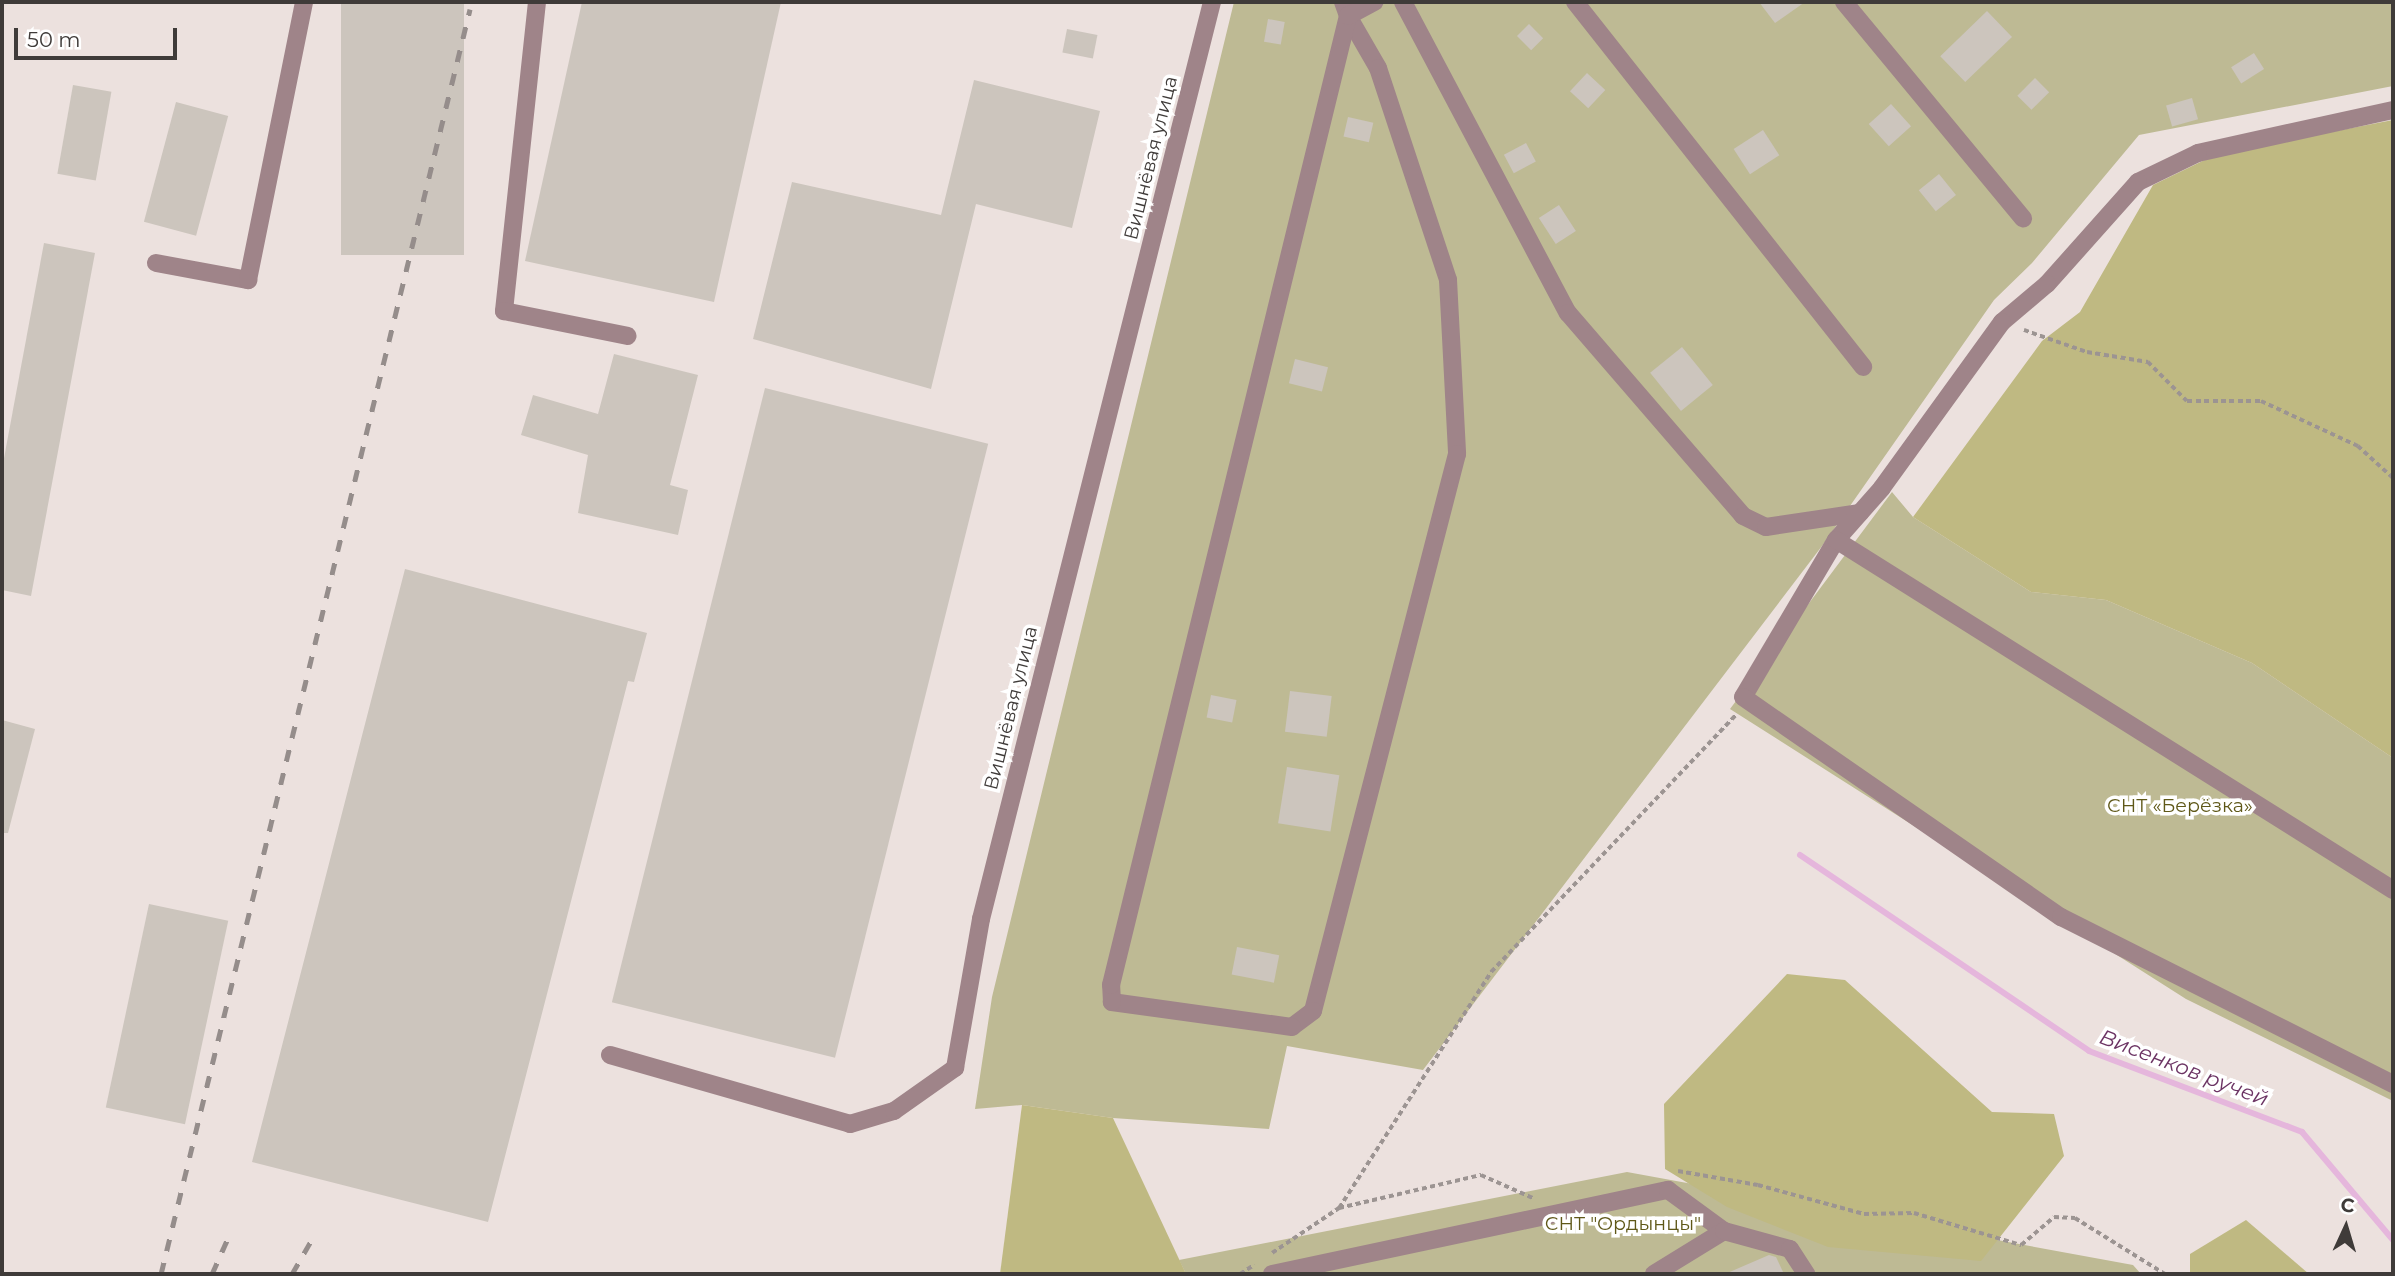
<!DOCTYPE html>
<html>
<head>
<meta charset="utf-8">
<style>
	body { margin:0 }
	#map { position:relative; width:2395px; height:1276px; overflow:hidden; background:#ece1de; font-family:Montserrat,sans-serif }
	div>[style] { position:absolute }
	.green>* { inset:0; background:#beba94 }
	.forest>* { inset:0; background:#bfb982 }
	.stream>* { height:6px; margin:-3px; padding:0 3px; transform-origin:3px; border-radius:3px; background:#e5b6dc }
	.building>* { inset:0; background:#ccc5bd; transform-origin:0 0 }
	.path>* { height:3.5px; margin-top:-1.75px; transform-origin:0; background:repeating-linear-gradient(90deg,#9c9492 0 5px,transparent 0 8.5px) }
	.minor>* { height:18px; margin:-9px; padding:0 9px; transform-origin:9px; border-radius:9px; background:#9f8489 }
	.rail>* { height:5px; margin-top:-2.5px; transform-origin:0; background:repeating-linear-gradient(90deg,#958d8b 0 12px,transparent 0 24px) }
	span { translate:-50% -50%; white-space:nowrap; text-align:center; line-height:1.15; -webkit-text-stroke:7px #fff; paint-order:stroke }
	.street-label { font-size:19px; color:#3f3b39 }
	.park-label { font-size:19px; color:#5f5818 }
	.water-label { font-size:21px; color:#6c3464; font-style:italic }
	.frame { position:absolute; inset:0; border:4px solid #3f3b39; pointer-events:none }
	.north { position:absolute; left:2311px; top:1192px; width:70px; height:70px; -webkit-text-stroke:5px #fff; paint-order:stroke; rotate:4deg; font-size:19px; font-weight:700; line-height:28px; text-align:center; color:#3f3b39 }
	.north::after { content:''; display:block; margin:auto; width:24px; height:32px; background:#3f3b39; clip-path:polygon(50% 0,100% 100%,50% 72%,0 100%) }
	.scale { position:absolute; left:14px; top:28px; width:163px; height:32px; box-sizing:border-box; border:4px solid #3f3b39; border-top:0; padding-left:9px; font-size:21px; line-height:24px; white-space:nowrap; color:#3f3b39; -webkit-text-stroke:5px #fff; paint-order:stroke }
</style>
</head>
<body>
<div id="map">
	<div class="green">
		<i style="clip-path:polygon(1234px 2px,2393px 2px,2393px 86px,2139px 135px,2032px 263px,1994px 300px,1822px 546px,1423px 1070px,1287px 1046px,1269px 1129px,1113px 1118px,1022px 1105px,975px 1109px,992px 997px)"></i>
		<i style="clip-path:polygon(1892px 492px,1913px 517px,2031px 592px,2106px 600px,2252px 663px,2393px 758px,2393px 1101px,2186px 999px,1730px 709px)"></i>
		<i style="clip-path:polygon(1627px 1172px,2133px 1265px,2141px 1274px,1186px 1274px,1179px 1260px)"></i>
	</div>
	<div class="forest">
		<i style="clip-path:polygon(2393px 120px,2393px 758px,2252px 663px,2106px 600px,2031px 592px,1913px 517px,2042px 341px,2080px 312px,2153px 185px,2217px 154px)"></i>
		<i style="clip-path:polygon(1787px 974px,1845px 980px,1992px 1112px,2054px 1114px,2064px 1156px,1981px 1261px,1828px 1247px,1727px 1207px,1665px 1169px,1664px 1104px)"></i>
		<i style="clip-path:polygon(1022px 1105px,1113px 1118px,1186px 1274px,1000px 1274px)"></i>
		<i style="clip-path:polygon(2246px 1220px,2309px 1274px,2190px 1274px,2190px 1254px)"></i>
	</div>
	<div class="stream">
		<i style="left:1800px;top:855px;width:349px;rotate:34.1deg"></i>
		<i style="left:2089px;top:1051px;width:228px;rotate:20.8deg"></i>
		<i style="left:2302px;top:1132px;width:141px;rotate:49.9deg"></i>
	</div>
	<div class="building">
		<i style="left:341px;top:2px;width:123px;height:253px"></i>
		<i style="clip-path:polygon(582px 2px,781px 2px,714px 302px,525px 261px)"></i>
		<i style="clip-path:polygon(1759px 2px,1805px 2px,1775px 23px)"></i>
		<i style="left:1987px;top:11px;width:36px;height:65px;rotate:46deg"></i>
		<i style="left:1268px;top:19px;width:17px;height:23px;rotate:10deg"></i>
		<i style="left:1529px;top:24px;width:20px;height:17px;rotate:45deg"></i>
		<i style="left:1067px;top:29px;width:31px;height:24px;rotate:11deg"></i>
		<i style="left:2254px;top:53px;width:19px;height:27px;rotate:58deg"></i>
		<i style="left:1587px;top:73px;width:25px;height:25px;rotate:43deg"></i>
		<i style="left:2035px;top:78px;width:20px;height:25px;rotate:45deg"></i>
		<i style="clip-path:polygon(974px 80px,1100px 111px,1072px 228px,976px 204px,931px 389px,753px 339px,792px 182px,941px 215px)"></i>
		<i style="left:73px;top:85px;width:39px;height:90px;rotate:10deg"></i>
		<i style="left:2192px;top:98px;width:22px;height:27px;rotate:74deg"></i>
		<i style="left:176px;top:102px;width:54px;height:124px;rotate:15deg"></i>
		<i style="left:1891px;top:104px;width:30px;height:30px;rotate:48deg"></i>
		<i style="left:1348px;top:117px;width:26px;height:20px;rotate:13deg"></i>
		<i style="left:1763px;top:130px;width:30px;height:35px;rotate:57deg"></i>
		<i style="left:1526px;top:143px;width:21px;height:25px;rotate:62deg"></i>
		<i style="left:1939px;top:174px;width:27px;height:26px;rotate:51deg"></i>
		<i style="left:1559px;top:205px;width:31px;height:24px;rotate:57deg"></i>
		<i style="clip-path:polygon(44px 243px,95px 253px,31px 596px,2px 590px,2px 469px)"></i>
		<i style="left:1682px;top:347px;width:49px;height:41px;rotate:51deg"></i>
		<i style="clip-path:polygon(614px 354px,698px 375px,670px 485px,688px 490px,678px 535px,578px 513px,588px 455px,521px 435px,533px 395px,598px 414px)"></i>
		<i style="left:1295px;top:359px;width:34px;height:25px;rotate:14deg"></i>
		<i style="left:765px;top:388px;width:230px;height:633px;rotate:14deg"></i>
		<i style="clip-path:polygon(405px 569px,647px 633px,634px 682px,628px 681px,488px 1222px,252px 1162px)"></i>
		<i style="left:1290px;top:691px;width:42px;height:41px;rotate:7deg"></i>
		<i style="left:1211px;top:695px;width:26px;height:23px;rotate:11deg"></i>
		<i style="clip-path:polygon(2px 720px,35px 729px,8px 833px,2px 833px)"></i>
		<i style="left:1287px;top:767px;width:53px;height:57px;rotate:9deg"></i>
		<i style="left:149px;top:904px;width:81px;height:208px;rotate:12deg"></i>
		<i style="left:1237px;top:947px;width:43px;height:28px;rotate:11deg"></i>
		<i style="clip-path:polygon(1769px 1255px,1776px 1257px,1784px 1274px,1725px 1274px)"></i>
	</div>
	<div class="path">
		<i style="left:2024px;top:330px;width:67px;rotate:19.2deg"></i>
		<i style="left:2087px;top:352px;width:62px;rotate:9.3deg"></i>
		<i style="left:2148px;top:362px;width:55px;rotate:45deg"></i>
		<i style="left:2187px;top:401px;width:74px"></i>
		<i style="left:2261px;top:401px;width:107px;rotate:24.9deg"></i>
		<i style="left:2358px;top:446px;width:47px;rotate:42.4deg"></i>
		<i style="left:1678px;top:1171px;width:81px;rotate:9.9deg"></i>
		<i style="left:1758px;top:1185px;width:110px;rotate:15.3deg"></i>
		<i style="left:1864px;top:1214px;width:50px;rotate:-1.1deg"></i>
		<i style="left:1914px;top:1213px;width:112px;rotate:16.7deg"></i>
		<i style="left:2021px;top:1245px;width:43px;rotate:-40.3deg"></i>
		<i style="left:2054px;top:1217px;width:21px;rotate:3deg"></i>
		<i style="left:2075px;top:1218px;width:106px;rotate:31.9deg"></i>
		<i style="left:1339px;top:1208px;width:281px;rotate:-57.2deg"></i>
		<i style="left:1491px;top:972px;width:356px;rotate:-46.4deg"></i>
		<i style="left:1272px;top:1253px;width:81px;rotate:-33.9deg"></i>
		<i style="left:1339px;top:1208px;width:146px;rotate:-13.1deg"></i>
		<i style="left:1481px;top:1175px;width:57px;rotate:23.9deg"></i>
		<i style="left:1240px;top:1274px;width:17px;rotate:-33deg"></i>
	</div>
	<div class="minor">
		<i style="left:537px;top:2px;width:311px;rotate:96.1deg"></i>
		<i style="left:504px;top:311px;width:126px;rotate:11.4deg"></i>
		<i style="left:1343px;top:2px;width:15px;rotate:70deg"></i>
		<i style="left:1348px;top:16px;width:60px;rotate:60deg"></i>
		<i style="left:1378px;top:68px;width:223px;rotate:71.7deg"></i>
		<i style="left:1448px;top:280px;width:174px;rotate:87deg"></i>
		<i style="left:1457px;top:454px;width:575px;rotate:104.5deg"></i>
		<i style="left:1313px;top:1011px;width:26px;rotate:143deg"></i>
		<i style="left:1292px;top:1027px;width:182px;rotate:-172.1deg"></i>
		<i style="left:1112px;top:1002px;width:17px;rotate:-93deg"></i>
		<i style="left:1111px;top:985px;width:998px;rotate:-76.26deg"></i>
		<i style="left:1348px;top:16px;width:30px;rotate:-28deg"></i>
		<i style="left:1403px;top:2px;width:352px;rotate:62.1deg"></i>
		<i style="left:1568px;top:313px;width:268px;rotate:49.2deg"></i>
		<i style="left:1743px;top:516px;width:25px;rotate:26deg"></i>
		<i style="left:1766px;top:527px;width:95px;rotate:-8.5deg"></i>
		<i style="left:1575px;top:2px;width:465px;rotate:51.7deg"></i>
		<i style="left:1844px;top:2px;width:281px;rotate:50.4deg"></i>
		<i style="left:2393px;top:110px;width:200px;rotate:167.6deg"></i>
		<i style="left:2198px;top:153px;width:67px;rotate:154.2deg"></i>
		<i style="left:2138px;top:182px;width:137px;rotate:131.7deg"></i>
		<i style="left:2047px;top:284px;width:59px;rotate:139.8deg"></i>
		<i style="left:2002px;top:322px;width:205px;rotate:125.9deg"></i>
		<i style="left:1882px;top:488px;width:69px;rotate:131.5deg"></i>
		<i style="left:1836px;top:540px;width:182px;rotate:120.6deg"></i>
		<i style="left:1743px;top:697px;width:387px;rotate:34.7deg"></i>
		<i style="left:2061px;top:917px;width:372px;rotate:26.7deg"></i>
		<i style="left:156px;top:263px;width:94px;rotate:10.5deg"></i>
		<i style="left:248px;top:280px;width:284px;rotate:-78.6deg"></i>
		<i style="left:1836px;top:540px;width:658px;rotate:32.14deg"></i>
		<i style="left:610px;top:1055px;width:250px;rotate:16deg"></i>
		<i style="left:850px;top:1124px;width:46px;rotate:-16.5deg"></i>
		<i style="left:894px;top:1111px;width:75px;rotate:-35.2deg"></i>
		<i style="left:955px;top:1068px;width:151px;rotate:-80.1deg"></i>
		<i style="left:981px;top:919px;width:946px;rotate:-75.86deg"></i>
		<i style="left:1272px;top:1274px;width:405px;rotate:-12deg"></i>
		<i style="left:1668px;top:1190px;width:69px;rotate:36.2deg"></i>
		<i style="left:1654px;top:1274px;width:82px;rotate:-31.6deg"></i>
		<i style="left:1724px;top:1231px;width:68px;rotate:15.3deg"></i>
		<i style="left:1790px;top:1249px;width:30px;rotate:57deg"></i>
	</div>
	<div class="rail">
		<i style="left:161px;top:1274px;width:1302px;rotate:-76.27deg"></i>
		<i style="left:212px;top:1274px;width:39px;rotate:-66deg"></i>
		<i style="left:292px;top:1274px;width:46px;rotate:-60.1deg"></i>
	</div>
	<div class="street-label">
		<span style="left:1151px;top:158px;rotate:-76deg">Вишнёвая улица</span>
		<span style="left:1011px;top:708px;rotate:-76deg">Вишнёвая улица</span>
	</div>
	<div class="park-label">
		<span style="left:2180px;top:806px">СНТ «Берёзка»</span>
		<span style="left:1623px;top:1224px">СНТ "Ордынцы"</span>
	</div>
	<div class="water-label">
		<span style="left:2184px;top:1068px;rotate:21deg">Висенков ручей</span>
	</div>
	<div class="frame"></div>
	<div class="north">С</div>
	<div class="scale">50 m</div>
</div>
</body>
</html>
